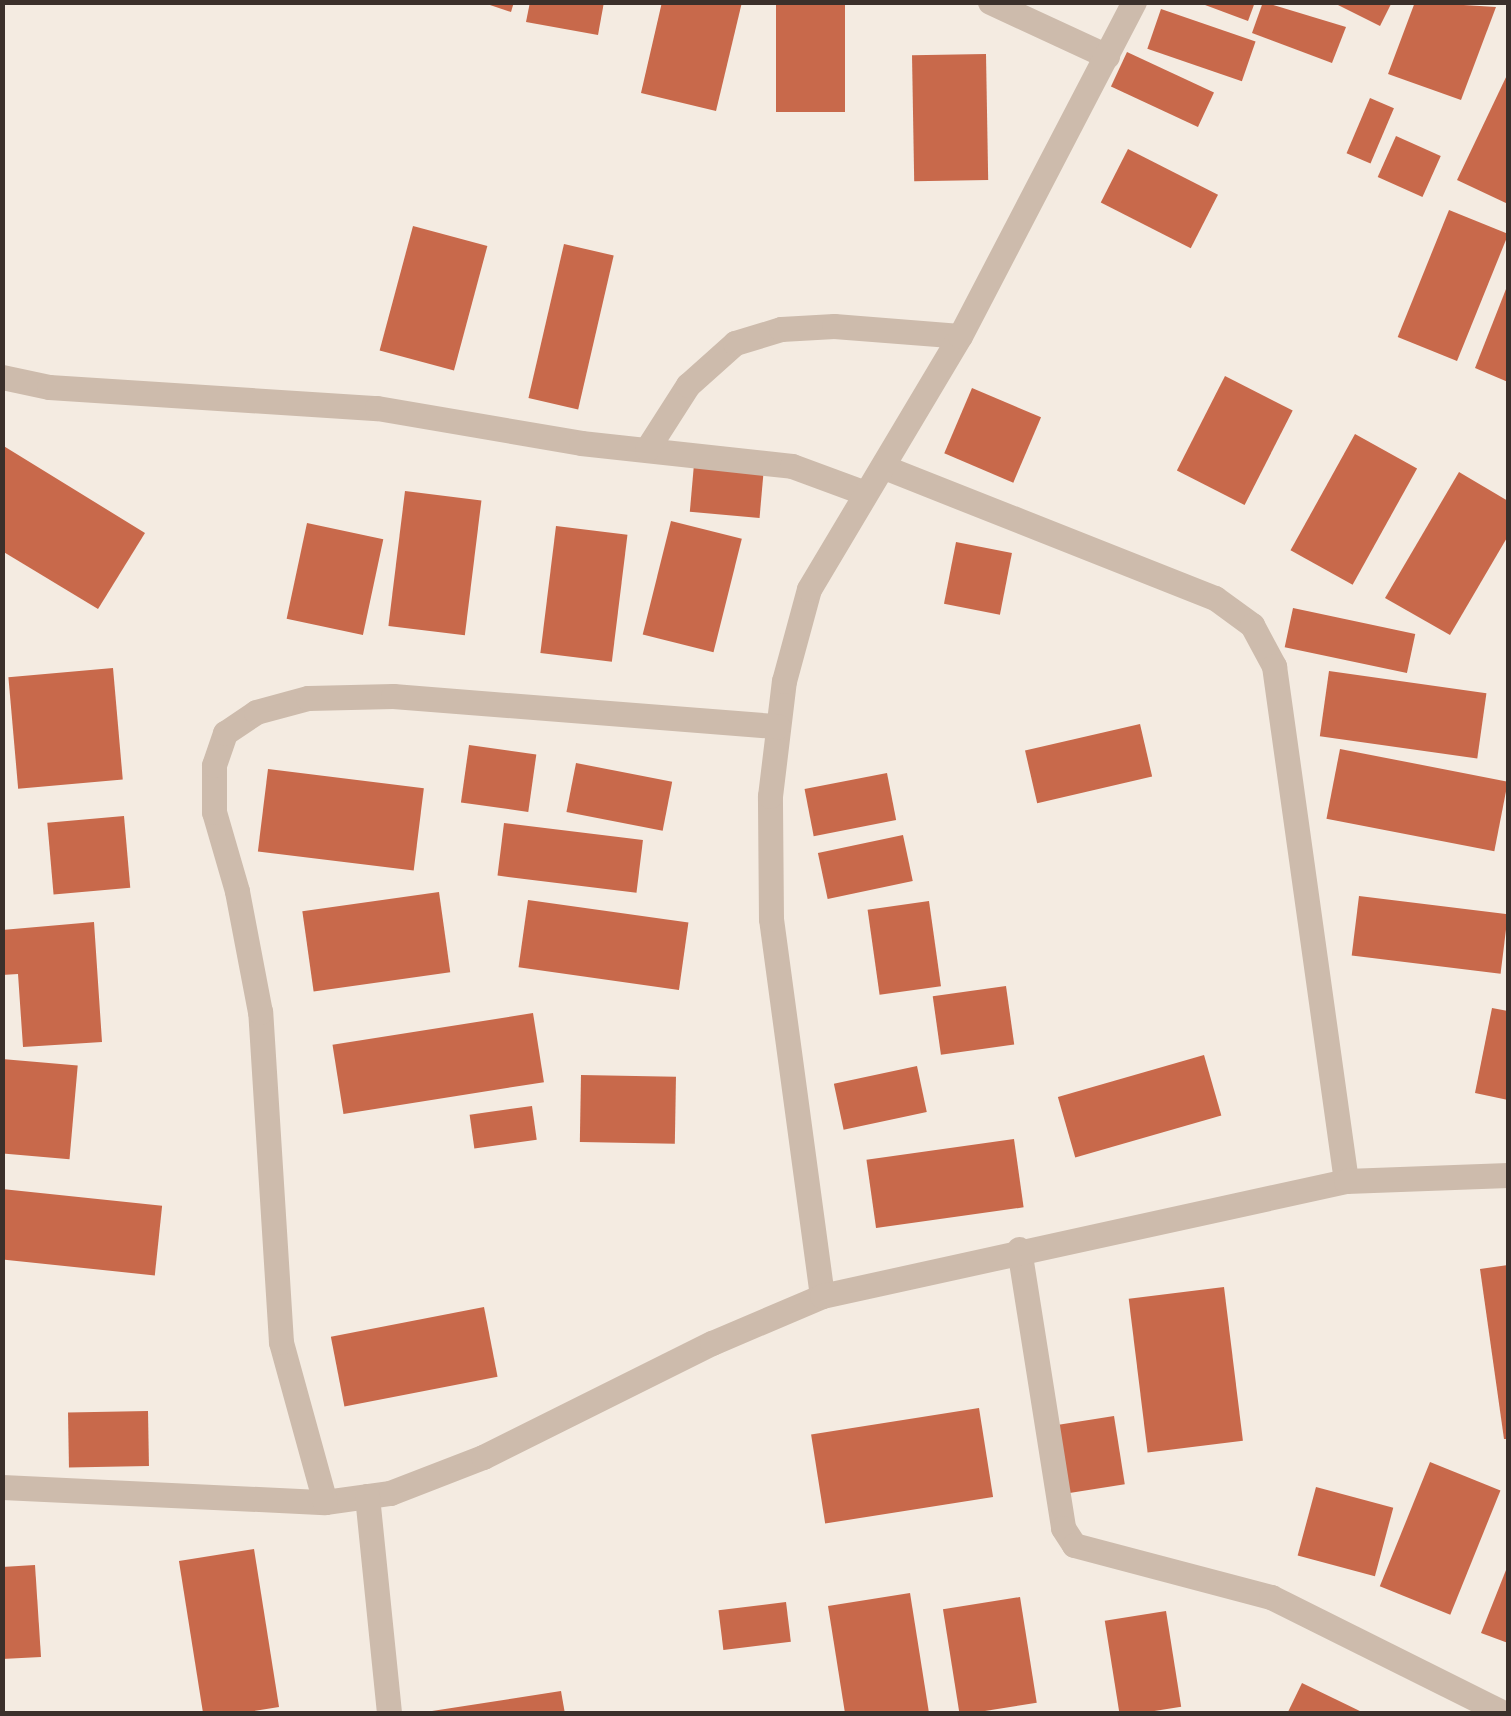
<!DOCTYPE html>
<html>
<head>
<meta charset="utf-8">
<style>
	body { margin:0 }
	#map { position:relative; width:1511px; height:1716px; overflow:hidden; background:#f4ebe1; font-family:"PT Sans",sans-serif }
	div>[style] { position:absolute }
	.building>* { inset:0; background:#c8694b; transform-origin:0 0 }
	.minor>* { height:25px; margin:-12.5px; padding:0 12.5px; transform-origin:12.5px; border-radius:12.5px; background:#cdbbac }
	span { translate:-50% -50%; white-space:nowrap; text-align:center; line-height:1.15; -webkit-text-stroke:10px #fbf5ee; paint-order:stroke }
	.frame { position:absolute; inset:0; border:5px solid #3b302b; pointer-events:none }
</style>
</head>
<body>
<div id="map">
	<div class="building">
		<i style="clip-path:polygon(481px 2px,514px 2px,511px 12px)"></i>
		<i style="clip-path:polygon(530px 2px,604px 2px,598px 35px,526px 22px)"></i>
		<i style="clip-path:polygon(662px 2px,742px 2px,716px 111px,641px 93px)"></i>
		<i style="left:776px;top:2px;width:69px;height:110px"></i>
		<i style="clip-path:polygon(1197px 2px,1255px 2px,1248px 21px)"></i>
		<i style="clip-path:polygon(1263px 2px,1346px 27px,1332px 63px,1252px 33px)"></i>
		<i style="clip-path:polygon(1332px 2px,1392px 2px,1380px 26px)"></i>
		<i style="clip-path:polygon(1415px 2px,1496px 7px,1461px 100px,1388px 74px)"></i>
		<i style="left:1161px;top:9px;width:100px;height:42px;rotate:19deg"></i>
		<i style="left:1127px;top:52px;width:96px;height:38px;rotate:25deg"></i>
		<i style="left:986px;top:54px;width:126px;height:74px;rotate:89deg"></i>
		<i style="clip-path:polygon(1508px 73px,1508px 204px,1457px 180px)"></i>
		<i style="left:1370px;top:98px;width:26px;height:60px;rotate:23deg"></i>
		<i style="left:1396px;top:136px;width:49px;height:45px;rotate:24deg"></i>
		<i style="left:1128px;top:149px;width:101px;height:60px;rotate:27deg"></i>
		<i style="left:1449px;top:210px;width:64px;height:137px;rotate:22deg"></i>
		<i style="left:413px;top:226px;width:77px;height:129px;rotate:15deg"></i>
		<i style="left:564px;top:244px;width:51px;height:158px;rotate:13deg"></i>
		<i style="clip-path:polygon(1508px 284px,1508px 382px,1475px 368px)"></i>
		<i style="left:1225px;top:376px;width:76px;height:106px;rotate:27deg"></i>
		<i style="left:972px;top:388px;width:75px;height:71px;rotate:23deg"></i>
		<i style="left:1355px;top:434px;width:71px;height:133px;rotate:29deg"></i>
		<i style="clip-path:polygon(2px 445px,145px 533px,98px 609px,2px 551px)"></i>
		<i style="left:694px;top:464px;width:70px;height:48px;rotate:5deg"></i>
		<i style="clip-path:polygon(1459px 472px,1508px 501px,1508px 536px,1450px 635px,1385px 598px)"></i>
		<i style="left:405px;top:491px;width:77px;height:136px;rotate:7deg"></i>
		<i style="left:671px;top:521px;width:73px;height:117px;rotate:14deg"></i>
		<i style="left:307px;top:523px;width:78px;height:98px;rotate:12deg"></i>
		<i style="left:556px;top:526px;width:72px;height:128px;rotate:7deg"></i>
		<i style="left:956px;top:542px;width:57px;height:63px;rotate:11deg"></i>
		<i style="left:1293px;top:608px;width:125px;height:40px;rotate:12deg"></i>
		<i style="left:113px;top:668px;width:112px;height:105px;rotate:85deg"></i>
		<i style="left:1329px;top:671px;width:159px;height:66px;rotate:8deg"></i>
		<i style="left:1140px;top:724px;width:54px;height:118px;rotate:77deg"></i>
		<i style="left:469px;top:745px;width:68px;height:58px;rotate:8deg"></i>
		<i style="left:1340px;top:749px;width:171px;height:71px;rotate:11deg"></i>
		<i style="left:576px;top:763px;width:98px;height:50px;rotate:11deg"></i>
		<i style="left:268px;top:769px;width:157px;height:83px;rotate:7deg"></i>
		<i style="left:887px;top:773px;width:48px;height:84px;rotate:79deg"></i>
		<i style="left:124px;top:816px;width:72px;height:77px;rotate:85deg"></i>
		<i style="left:504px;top:823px;width:140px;height:53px;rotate:7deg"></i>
		<i style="left:903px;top:835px;width:47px;height:87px;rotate:78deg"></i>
		<i style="left:439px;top:892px;width:81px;height:138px;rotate:82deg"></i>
		<i style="left:1359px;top:896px;width:150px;height:60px;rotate:7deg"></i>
		<i style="left:528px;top:900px;width:162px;height:68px;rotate:8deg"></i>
		<i style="left:929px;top:901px;width:86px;height:62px;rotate:82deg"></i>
		<i style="clip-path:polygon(94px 922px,102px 1042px,23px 1047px,18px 974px,2px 975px,2px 930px)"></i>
		<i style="left:1006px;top:986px;width:59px;height:74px;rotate:82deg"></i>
		<i style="clip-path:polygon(1492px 1008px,1508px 1011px,1508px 1100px,1475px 1093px)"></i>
		<i style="left:533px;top:1013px;width:70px;height:203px;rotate:81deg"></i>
		<i style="left:1204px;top:1055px;width:63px;height:152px;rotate:74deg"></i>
		<i style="left:2px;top:1059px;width:76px;height:94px;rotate:5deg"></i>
		<i style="left:917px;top:1066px;width:47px;height:85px;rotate:78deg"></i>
		<i style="left:581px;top:1075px;width:95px;height:67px;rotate:1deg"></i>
		<i style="left:532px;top:1106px;width:34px;height:63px;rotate:82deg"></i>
		<i style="left:1014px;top:1139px;width:69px;height:149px;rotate:82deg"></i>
		<i style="left:2px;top:1189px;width:161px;height:70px;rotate:6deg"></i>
		<i style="clip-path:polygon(1508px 1265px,1508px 1439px,1504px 1439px,1480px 1269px)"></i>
		<i style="left:1224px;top:1287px;width:155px;height:96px;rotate:83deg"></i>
		<i style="left:484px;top:1307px;width:71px;height:156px;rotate:79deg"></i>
		<i style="left:979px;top:1408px;width:90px;height:170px;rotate:81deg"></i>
		<i style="left:148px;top:1411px;width:55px;height:80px;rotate:89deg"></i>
		<i style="left:1114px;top:1416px;width:69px;height:64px;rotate:81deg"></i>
		<i style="left:1430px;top:1462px;width:76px;height:134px;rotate:22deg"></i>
		<i style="left:1316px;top:1487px;width:80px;height:71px;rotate:15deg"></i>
		<i style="left:254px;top:1549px;width:160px;height:76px;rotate:81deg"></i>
		<i style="clip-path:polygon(35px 1565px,41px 1657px,2px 1659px,2px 1567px)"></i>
		<i style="clip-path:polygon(1508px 1565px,1508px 1643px,1481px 1633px)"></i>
		<i style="left:910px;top:1593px;width:122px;height:83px;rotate:81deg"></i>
		<i style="left:1020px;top:1597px;width:107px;height:78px;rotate:81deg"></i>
		<i style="left:786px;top:1602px;width:40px;height:68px;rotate:83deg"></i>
		<i style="left:1166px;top:1611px;width:97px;height:62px;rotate:81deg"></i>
		<i style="clip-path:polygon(1302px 1683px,1366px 1714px,1287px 1714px)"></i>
		<i style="clip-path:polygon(561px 1691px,565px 1714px,432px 1714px,432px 1711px)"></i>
	</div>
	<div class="minor">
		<i style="left:990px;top:2px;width:129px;rotate:24.8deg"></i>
		<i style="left:2px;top:377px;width:48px;rotate:12deg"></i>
		<i style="left:49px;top:387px;width:329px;rotate:3.7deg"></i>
		<i style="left:377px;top:408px;width:207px;rotate:9.7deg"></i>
		<i style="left:581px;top:443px;width:212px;rotate:6.2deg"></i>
		<i style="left:792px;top:466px;width:78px;rotate:20.3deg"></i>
		<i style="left:647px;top:449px;width:76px;rotate:-57.4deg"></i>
		<i style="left:688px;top:385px;width:63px;rotate:-41.8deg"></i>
		<i style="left:735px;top:343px;width:48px;rotate:-16.9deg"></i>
		<i style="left:781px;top:329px;width:53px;rotate:-3.2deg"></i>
		<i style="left:834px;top:326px;width:126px;rotate:4.5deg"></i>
		<i style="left:884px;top:467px;width:356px;rotate:21.6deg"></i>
		<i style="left:1215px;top:598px;width:46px;rotate:36.1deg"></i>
		<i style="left:1252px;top:625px;width:47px;rotate:61.8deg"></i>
		<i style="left:1274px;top:666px;width:520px;rotate:82.04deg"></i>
		<i style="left:1019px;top:1249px;width:282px;rotate:81deg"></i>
		<i style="left:1063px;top:1528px;width:20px;rotate:57deg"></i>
		<i style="left:1074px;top:1545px;width:204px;rotate:14.8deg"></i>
		<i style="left:1271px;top:1597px;width:263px;rotate:26.5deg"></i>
		<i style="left:822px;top:1296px;width:380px;rotate:-97.7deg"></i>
		<i style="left:771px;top:919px;width:123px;rotate:-90.5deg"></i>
		<i style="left:770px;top:796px;width:116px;rotate:-83.1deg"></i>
		<i style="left:784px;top:681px;width:95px;rotate:-74.8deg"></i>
		<i style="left:809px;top:589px;width:295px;rotate:-59.2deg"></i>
		<i style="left:960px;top:336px;width:377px;rotate:-62.5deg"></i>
		<i style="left:2px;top:1487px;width:323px;rotate:2.7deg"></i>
		<i style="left:325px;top:1502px;width:66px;rotate:-7.9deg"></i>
		<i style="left:390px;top:1493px;width:100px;rotate:-21.2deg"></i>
		<i style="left:483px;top:1457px;width:256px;rotate:-26.5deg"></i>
		<i style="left:712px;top:1343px;width:120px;rotate:-23.1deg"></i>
		<i style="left:822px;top:1296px;width:536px;rotate:-12.38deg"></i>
		<i style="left:1346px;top:1181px;width:162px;rotate:-2.1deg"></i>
		<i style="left:367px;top:1496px;width:219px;rotate:84.2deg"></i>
		<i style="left:325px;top:1502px;width:166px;rotate:-105.4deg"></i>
		<i style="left:281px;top:1342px;width:331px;rotate:-93.6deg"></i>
		<i style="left:260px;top:1012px;width:123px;rotate:-100.8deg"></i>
		<i style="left:237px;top:891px;width:82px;rotate:-106.2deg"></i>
		<i style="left:214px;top:812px;width:47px;rotate:-90deg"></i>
		<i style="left:214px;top:765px;width:34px;rotate:-71deg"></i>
		<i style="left:225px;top:733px;width:37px;rotate:-34deg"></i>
		<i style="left:256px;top:712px;width:54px;rotate:-15.1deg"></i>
		<i style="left:308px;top:698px;width:85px;rotate:-1.3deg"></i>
		<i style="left:393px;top:696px;width:386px;rotate:4.5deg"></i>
	</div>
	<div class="frame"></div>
</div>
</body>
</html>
